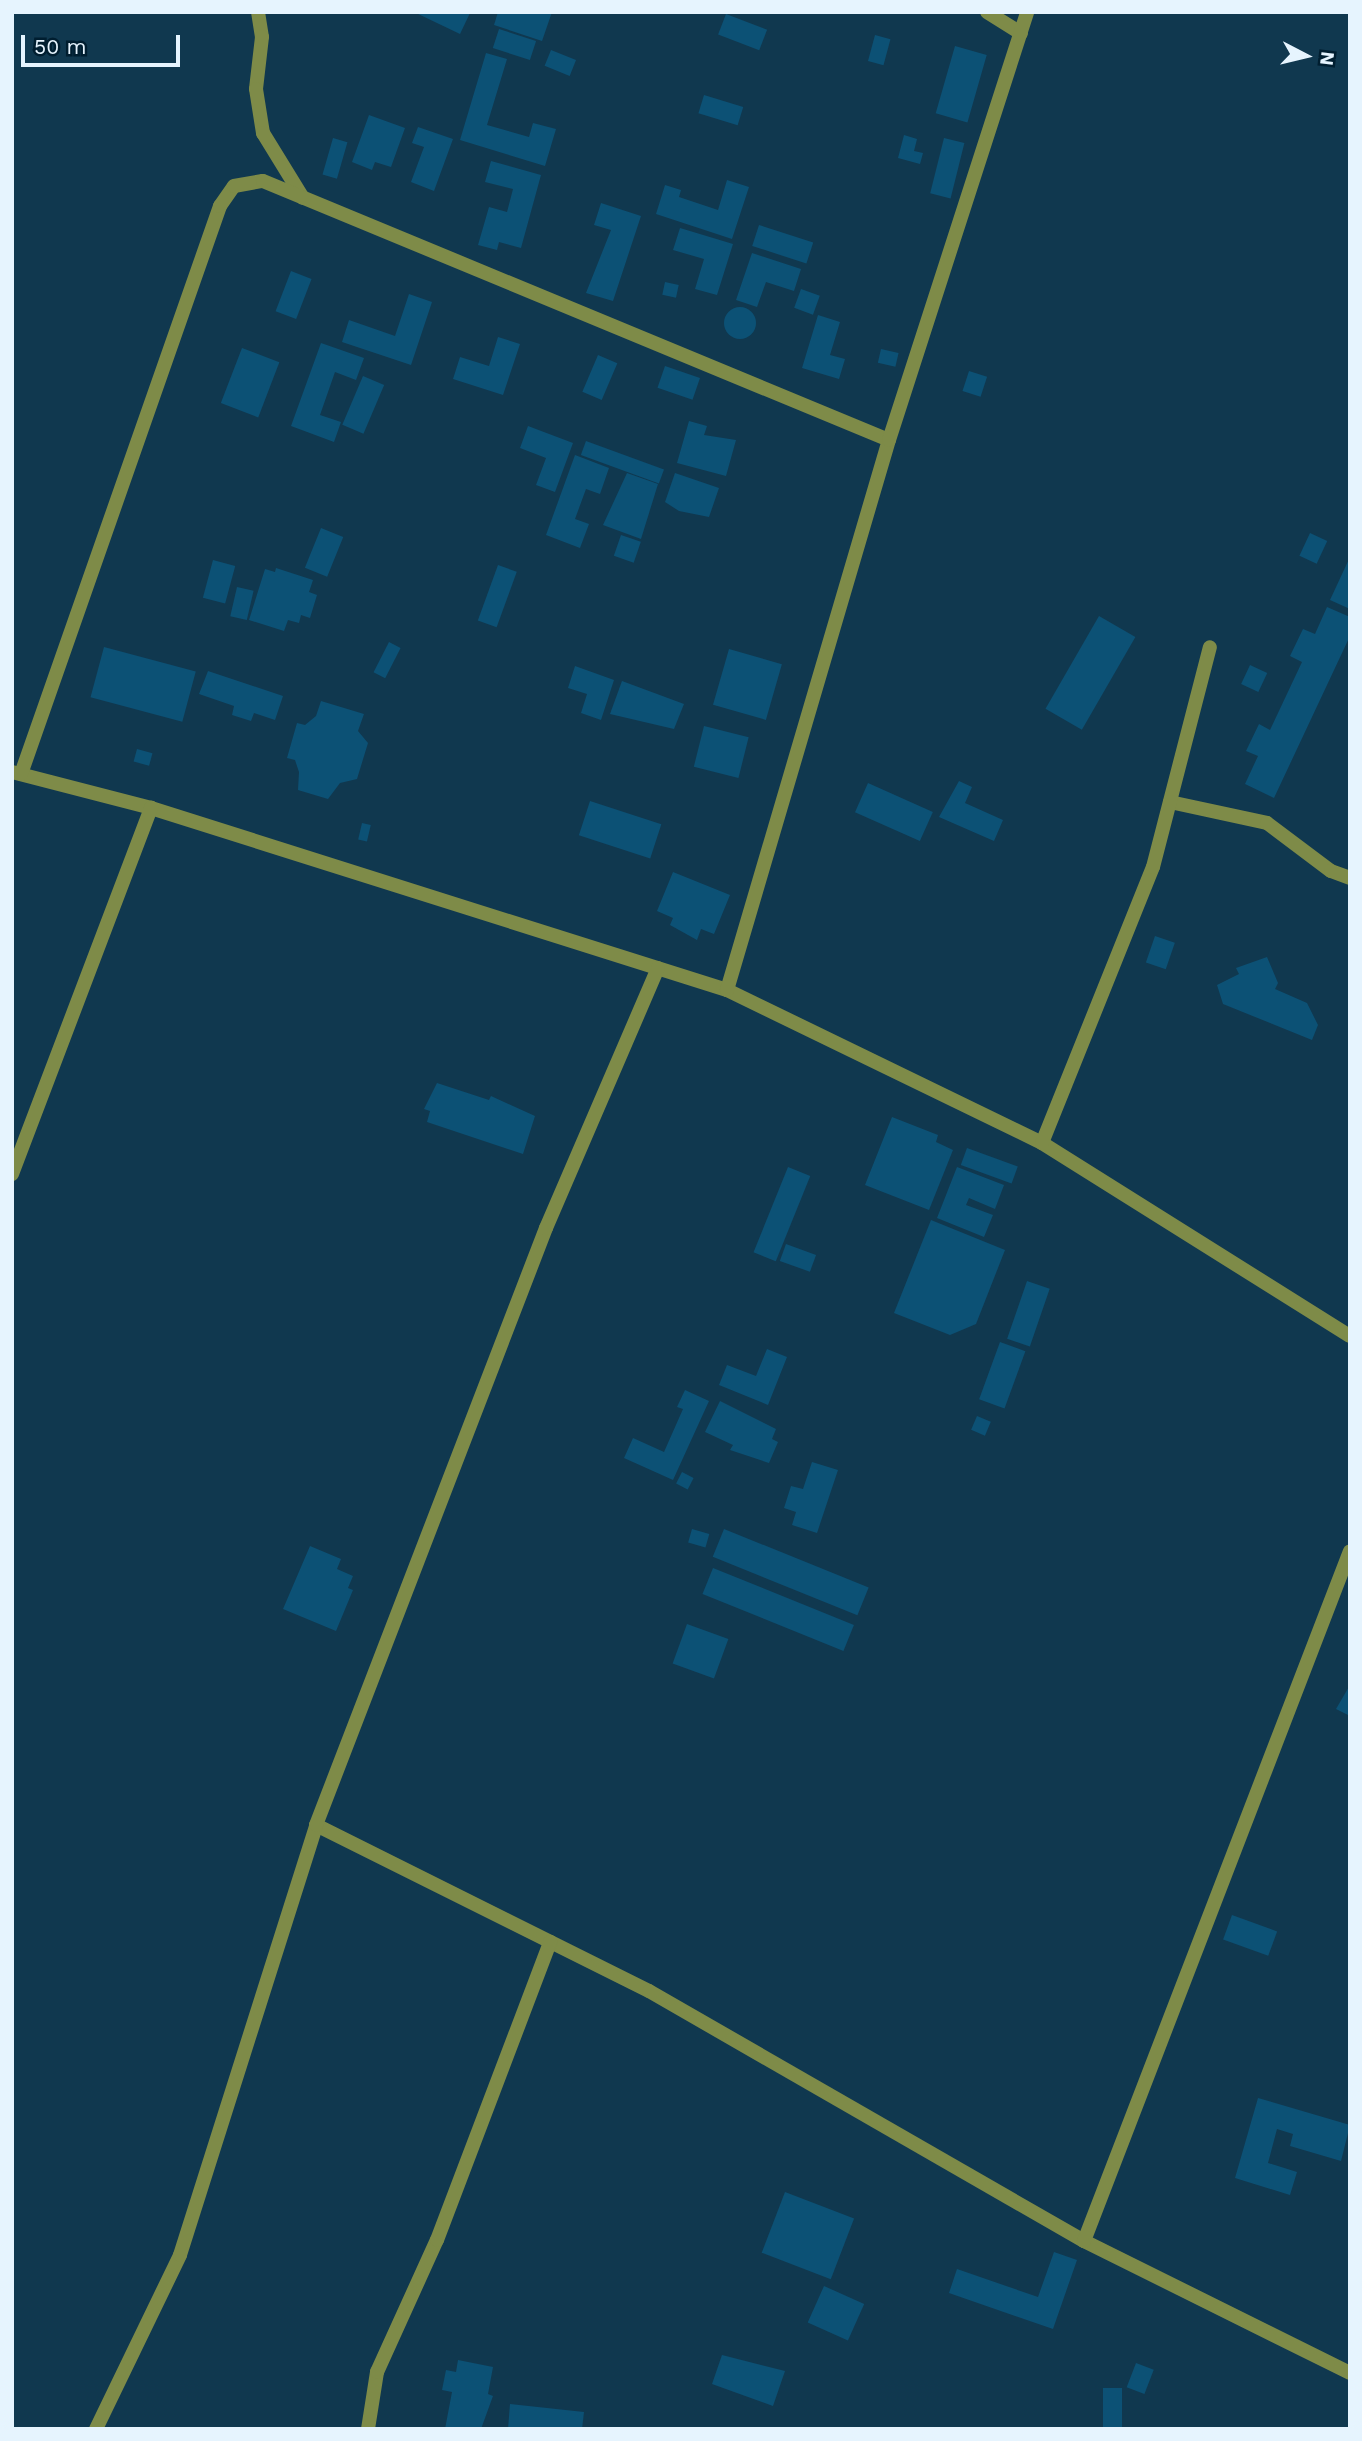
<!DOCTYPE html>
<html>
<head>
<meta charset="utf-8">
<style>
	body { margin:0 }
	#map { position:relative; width:1362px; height:2441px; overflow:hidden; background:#10384f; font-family:"Work Sans",sans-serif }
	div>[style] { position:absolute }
	.building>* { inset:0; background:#0c5175; transform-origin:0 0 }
	.round { border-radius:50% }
	.street>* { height:14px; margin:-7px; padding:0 7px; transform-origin:7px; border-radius:7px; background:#7e8b48 }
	span { translate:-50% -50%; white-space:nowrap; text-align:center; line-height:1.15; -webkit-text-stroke:6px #001e30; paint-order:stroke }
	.frame { position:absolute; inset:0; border:14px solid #e6f4fe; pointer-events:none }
	.north { position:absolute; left:1271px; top:21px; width:70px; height:70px; -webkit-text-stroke:5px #001e30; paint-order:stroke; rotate:97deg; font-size:19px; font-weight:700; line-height:28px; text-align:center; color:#e6f4fe }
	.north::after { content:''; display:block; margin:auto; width:24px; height:32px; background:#e6f4fe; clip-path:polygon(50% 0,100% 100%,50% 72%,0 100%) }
	.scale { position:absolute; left:21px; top:35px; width:159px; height:32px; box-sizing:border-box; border:4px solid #e6f4fe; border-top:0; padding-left:9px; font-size:21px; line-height:24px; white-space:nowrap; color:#e6f4fe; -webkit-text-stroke:5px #001e30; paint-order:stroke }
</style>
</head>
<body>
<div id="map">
	<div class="building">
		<i style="clip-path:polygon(414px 12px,468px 12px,470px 13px,460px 34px)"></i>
		<i style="clip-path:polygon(498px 12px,552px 12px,542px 41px,494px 25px)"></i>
		<i style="left:726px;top:14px;width:44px;height:22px;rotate:21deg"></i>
		<i style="left:499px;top:29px;width:39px;height:20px;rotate:18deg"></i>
		<i style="left:875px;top:35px;width:16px;height:27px;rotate:15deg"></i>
		<i style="left:955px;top:46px;width:33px;height:70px;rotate:16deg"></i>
		<i style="left:551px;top:50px;width:27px;height:17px;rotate:22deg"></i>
		<i style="clip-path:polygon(486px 53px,507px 59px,487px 125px,529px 137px,533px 123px,556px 129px,545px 166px,460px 140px)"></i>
		<i style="left:704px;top:95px;width:41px;height:19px;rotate:17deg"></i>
		<i style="clip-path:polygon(369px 115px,405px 128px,391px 167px,375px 162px,372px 170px,352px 162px)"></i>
		<i style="clip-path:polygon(418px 127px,453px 139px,434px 191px,411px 182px,424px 147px,412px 143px)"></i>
		<i style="clip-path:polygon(904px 135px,917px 139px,914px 151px,923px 153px,920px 164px,898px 158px)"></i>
		<i style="left:333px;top:138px;width:15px;height:38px;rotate:16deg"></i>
		<i style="left:944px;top:138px;width:21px;height:57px;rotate:14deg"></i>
		<i style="clip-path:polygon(491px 161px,541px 175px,521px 248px,499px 242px,497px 250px,478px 245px,489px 207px,507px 212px,513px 189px,485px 182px)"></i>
		<i style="clip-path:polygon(727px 180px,749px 187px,732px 239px,656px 214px,665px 185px,681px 190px,679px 197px,718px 210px)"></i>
		<i style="clip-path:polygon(601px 203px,641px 216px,613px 301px,586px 293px,611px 230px,594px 225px)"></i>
		<i style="left:759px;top:225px;width:57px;height:22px;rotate:18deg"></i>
		<i style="clip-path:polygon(680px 228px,733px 244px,717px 295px,695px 289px,704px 259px,673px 250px)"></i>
		<i style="clip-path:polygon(752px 253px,801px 269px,794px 291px,766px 282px,757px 307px,736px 300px)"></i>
		<i style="left:291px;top:271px;width:22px;height:43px;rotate:21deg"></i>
		<i style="left:665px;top:282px;width:14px;height:13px;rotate:12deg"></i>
		<i style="left:801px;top:289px;width:20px;height:20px;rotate:20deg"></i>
		<i style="clip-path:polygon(409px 294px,432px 302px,411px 365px,342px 342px,349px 320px,395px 336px)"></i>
		<i class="round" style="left:724px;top:307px;width:32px;height:32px"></i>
		<i style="clip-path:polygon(818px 315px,840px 322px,830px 355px,845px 359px,839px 379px,802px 368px)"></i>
		<i style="clip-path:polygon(498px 337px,520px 344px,503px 395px,453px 379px,460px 357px,489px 366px)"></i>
		<i style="clip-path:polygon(321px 343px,364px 358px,356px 380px,335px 372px,320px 415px,341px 422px,334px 442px,291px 426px)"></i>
		<i style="left:242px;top:348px;width:40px;height:59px;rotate:21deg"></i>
		<i style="left:881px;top:349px;width:18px;height:14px;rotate:13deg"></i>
		<i style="left:598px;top:355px;width:21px;height:40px;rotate:23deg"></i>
		<i style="left:665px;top:366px;width:37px;height:23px;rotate:19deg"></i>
		<i style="left:969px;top:371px;width:19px;height:21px;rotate:18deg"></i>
		<i style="left:363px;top:376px;width:23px;height:53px;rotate:23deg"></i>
		<i style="clip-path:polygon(689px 421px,707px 426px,704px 435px,736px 440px,726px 476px,677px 463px)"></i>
		<i style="clip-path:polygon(528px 426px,573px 443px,555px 492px,536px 485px,546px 458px,520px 448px)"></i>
		<i style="left:586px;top:441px;width:83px;height:15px;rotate:20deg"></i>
		<i style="clip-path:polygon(575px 455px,609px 468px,600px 494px,586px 489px,575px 519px,589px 524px,580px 548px,546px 535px)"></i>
		<i style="clip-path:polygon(627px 473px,658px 484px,641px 539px,603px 525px)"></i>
		<i style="clip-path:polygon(675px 473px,719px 488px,709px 517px,679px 511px,665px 502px)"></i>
		<i style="left:321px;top:528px;width:24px;height:43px;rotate:22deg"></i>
		<i style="left:1310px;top:533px;width:19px;height:25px;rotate:25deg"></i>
		<i style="left:621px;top:535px;width:21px;height:22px;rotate:19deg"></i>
		<i style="clip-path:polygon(1350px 557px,1350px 609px,1330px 600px)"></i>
		<i style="left:213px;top:560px;width:23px;height:39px;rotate:15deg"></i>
		<i style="left:498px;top:565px;width:20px;height:59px;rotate:20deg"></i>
		<i style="clip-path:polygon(276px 568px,313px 580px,309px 592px,317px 595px,310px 618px,301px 615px,299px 623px,288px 620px,284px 631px,249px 620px,265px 569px,275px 572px)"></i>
		<i style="left:237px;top:587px;width:17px;height:30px;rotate:13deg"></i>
		<i style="clip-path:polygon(1327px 607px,1350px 617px,1350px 636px,1274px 798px,1245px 784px,1258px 756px,1246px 751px,1259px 724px,1270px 730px,1302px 662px,1290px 656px,1303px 629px,1315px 634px)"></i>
		<i style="left:1099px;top:616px;width:42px;height:107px;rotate:30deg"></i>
		<i style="left:389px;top:642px;width:13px;height:34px;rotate:27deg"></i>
		<i style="left:104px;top:647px;width:95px;height:52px;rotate:15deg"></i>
		<i style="left:729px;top:649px;width:55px;height:58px;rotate:16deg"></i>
		<i style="left:1250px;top:665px;width:19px;height:21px;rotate:25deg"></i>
		<i style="clip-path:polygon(575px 666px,614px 680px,601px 720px,581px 713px,587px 694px,568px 688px)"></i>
		<i style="clip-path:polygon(208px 671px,283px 696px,275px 720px,254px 713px,251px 721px,232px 715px,234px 706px,199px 694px)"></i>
		<i style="clip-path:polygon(622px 681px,684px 704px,674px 729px,610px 714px)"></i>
		<i style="clip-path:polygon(321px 701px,364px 714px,358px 731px,368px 743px,357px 779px,340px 783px,328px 799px,298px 790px,299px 772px,295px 760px,287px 758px,297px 723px,305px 725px,316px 716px)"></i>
		<i style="left:704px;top:726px;width:46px;height:42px;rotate:14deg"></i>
		<i style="left:137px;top:749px;width:16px;height:13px;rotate:15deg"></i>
		<i style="clip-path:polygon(959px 781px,972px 787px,965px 803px,1003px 820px,994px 841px,939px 817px)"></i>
		<i style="left:868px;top:783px;width:71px;height:32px;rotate:24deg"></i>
		<i style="left:590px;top:801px;width:75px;height:36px;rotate:18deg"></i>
		<i style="left:362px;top:823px;width:9px;height:17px;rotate:13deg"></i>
		<i style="clip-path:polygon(673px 872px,730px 895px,714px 934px,701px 929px,697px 940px,670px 925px,673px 918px,657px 911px)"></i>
		<i style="left:1155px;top:936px;width:21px;height:28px;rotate:19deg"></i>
		<i style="clip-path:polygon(1267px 957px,1278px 983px,1275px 989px,1307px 1003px,1318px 1025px,1312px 1040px,1223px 1004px,1217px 985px,1239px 974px,1236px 968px)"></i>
		<i style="clip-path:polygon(437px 1083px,489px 1100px,491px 1096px,535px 1116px,523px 1154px,427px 1122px,430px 1111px,424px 1109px)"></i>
		<i style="clip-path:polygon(892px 1117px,938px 1135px,936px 1142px,953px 1150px,929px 1210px,865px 1185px)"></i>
		<i style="left:967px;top:1148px;width:54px;height:18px;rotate:20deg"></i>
		<i style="left:788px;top:1167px;width:24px;height:92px;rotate:22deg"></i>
		<i style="clip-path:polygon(957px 1167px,1004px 1185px,995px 1209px,969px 1198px,966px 1205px,993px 1215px,984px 1237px,937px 1218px)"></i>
		<i style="clip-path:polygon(931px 1220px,1005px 1250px,976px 1324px,950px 1335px,894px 1313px)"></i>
		<i style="left:786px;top:1244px;width:32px;height:18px;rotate:20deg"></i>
		<i style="left:1027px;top:1281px;width:24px;height:61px;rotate:19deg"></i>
		<i style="left:1000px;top:1342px;width:27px;height:61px;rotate:20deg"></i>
		<i style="clip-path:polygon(767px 1349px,787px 1357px,768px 1405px,719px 1385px,727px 1365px,756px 1376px)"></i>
		<i style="clip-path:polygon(685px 1390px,709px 1401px,673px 1480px,624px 1458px,633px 1438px,664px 1452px,683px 1409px,677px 1407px)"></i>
		<i style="clip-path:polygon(720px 1401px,776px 1429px,772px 1439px,778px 1442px,769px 1463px,730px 1450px,733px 1445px,705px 1432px)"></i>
		<i style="left:977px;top:1416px;width:15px;height:15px;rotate:23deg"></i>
		<i style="clip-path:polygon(812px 1462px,838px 1470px,817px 1533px,792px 1525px,796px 1512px,784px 1508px,791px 1486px,803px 1489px)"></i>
		<i style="left:682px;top:1472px;width:13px;height:13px;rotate:27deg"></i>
		<i style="left:692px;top:1529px;width:18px;height:14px;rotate:16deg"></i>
		<i style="left:724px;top:1529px;width:156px;height:30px;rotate:22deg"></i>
		<i style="clip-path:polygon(310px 1546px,341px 1559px,337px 1569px,353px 1576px,348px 1588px,353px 1590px,336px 1631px,283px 1609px)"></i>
		<i style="left:713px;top:1568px;width:152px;height:28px;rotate:22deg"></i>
		<i style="left:687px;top:1624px;width:44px;height:42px;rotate:20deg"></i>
		<i style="clip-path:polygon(1350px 1685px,1350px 1716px,1336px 1709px)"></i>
		<i style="left:1232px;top:1915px;width:48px;height:26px;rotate:20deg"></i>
		<i style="clip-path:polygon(1258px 2098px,1350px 2125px,1341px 2161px,1290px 2146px,1293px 2134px,1277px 2129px,1268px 2163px,1297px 2172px,1290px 2195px,1235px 2178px)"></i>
		<i style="left:785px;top:2192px;width:74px;height:65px;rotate:21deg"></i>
		<i style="clip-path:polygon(1054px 2252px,1077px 2260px,1053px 2329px,949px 2293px,957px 2269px,1038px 2297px)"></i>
		<i style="left:824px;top:2286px;width:44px;height:40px;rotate:24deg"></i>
		<i style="clip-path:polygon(722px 2355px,785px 2371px,773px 2406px,712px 2384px)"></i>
		<i style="clip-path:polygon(458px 2360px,493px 2367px,488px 2394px,493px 2396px,481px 2429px,445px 2429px,452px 2392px,442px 2390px,446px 2370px,456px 2372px)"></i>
		<i style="left:1136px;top:2363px;width:19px;height:26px;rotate:21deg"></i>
		<i style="left:1103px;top:2388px;width:19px;height:40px"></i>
		<i style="clip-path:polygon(510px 2404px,584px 2412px,582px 2429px,508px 2429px)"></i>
	</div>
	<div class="street">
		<i style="left:258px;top:12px;width:25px;rotate:81deg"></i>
		<i style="left:262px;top:37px;width:52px;rotate:96.6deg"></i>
		<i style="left:256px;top:89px;width:45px;rotate:81deg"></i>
		<i style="left:263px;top:133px;width:76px;rotate:58.4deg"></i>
		<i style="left:987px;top:12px;width:40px;rotate:32deg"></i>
		<i style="left:12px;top:772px;width:144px;rotate:14.5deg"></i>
		<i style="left:151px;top:808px;width:604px;rotate:17.54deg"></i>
		<i style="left:727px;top:990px;width:350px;rotate:25.9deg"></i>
		<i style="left:1042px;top:1143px;width:363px;rotate:32.1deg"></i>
		<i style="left:21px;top:774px;width:602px;rotate:-70.69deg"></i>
		<i style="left:220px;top:206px;width:24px;rotate:-55deg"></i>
		<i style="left:234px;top:186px;width:29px;rotate:-10deg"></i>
		<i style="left:263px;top:181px;width:677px;rotate:22.48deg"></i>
		<i style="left:1170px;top:802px;width:99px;rotate:12.2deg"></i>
		<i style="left:1267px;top:823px;width:80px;rotate:36.9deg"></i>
		<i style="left:1331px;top:871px;width:20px;rotate:20deg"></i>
		<i style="left:727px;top:990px;width:573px;rotate:-73.59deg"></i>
		<i style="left:889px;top:440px;width:450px;rotate:-72.1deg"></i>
		<i style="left:1042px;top:1143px;width:297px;rotate:-68.1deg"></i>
		<i style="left:1153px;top:867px;width:227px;rotate:-75.5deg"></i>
		<i style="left:12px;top:1174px;width:392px;rotate:-69.2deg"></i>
		<i style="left:316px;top:1825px;width:372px;rotate:26.5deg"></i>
		<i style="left:649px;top:1991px;width:502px;rotate:29.89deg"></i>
		<i style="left:1084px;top:2241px;width:297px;rotate:26.4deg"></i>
		<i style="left:1084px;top:2241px;width:739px;rotate:-68.92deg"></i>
		<i style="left:96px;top:2429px;width:193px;rotate:-64.2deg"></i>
		<i style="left:180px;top:2255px;width:451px;rotate:-72.4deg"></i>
		<i style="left:316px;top:1825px;width:640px;rotate:-68.93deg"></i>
		<i style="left:546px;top:1228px;width:283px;rotate:-66.7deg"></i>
		<i style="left:368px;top:2429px;width:58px;rotate:-81deg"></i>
		<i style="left:377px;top:2372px;width:145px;rotate:-65.6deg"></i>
		<i style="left:437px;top:2240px;width:319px;rotate:-69.2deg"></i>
	</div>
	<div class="frame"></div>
	<div class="north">N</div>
	<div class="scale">50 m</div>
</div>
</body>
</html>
